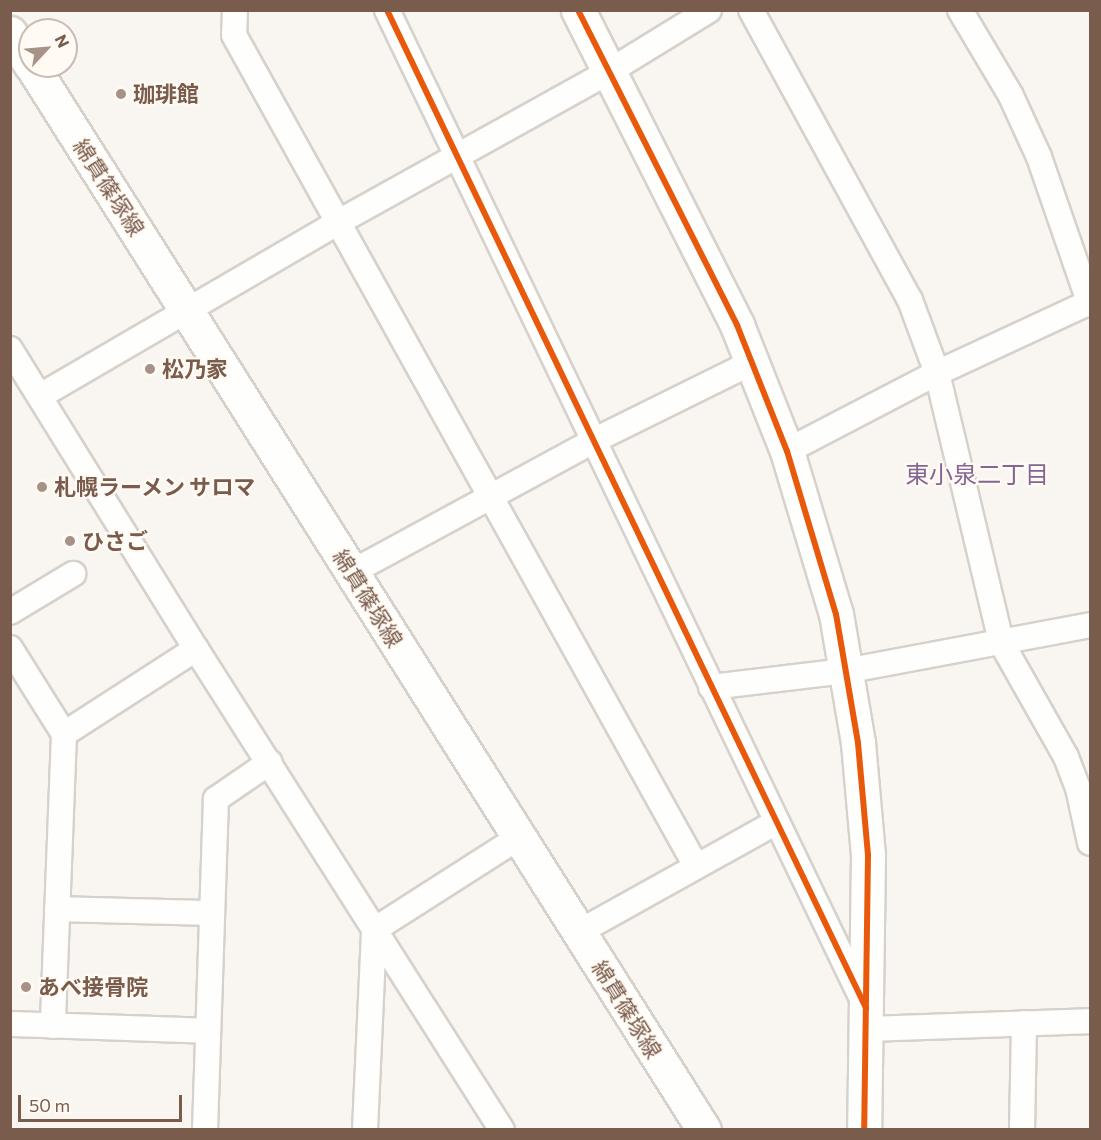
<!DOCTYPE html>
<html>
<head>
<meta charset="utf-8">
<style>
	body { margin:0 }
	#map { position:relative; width:1101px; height:1140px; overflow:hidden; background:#f9f5f0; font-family:Commissioner,"Noto Sans JP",sans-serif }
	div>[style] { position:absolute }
	.roads { filter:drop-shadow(2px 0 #d7d1cb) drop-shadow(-2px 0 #d7d1cb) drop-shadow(0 2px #d7d1cb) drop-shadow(0 -2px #d7d1cb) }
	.street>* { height:24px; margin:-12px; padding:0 12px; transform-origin:12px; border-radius:12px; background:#fefefd }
	.secondary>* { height:33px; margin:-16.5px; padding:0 16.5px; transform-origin:16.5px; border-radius:16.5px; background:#fefefd }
	.cycleway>* { height:6px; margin:-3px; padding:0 3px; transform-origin:3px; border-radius:3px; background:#e8590c }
	.dots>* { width:16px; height:16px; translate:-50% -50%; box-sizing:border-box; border:3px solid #fffaf3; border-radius:50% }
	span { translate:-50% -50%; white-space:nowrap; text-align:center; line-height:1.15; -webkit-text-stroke:4.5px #fffaf3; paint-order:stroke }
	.poi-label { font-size:22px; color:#7a5c4d; font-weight:700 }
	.left { translate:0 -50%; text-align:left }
	.street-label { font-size:22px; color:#7a5c4d }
	.neighbourhood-label { font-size:24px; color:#846695 }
	.frame { position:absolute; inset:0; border:12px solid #7a5c4d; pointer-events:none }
	.north { position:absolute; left:18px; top:18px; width:60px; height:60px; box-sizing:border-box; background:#fffaf3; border:2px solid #cabbb1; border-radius:50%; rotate:64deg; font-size:16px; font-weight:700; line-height:24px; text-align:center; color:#7a5c4d }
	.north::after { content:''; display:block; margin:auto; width:21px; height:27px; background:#a69286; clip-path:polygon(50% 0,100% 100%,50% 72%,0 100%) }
	.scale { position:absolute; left:18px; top:1095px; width:164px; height:27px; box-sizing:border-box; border:3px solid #7a5c4d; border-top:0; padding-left:8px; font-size:18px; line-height:21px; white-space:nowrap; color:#7a5c4d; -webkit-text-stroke:4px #fffaf3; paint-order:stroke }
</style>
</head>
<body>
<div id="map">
	<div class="roads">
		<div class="street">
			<i style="left:235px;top:10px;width:25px;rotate:92deg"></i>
			<i style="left:234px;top:35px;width:951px;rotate:60.93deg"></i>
			<i style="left:387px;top:10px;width:1102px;rotate:64.34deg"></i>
			<i style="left:751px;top:10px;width:331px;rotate:61.3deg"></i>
			<i style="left:910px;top:300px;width:78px;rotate:69.7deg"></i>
			<i style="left:937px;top:373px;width:277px;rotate:76.6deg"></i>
			<i style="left:1001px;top:642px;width:132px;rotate:60.5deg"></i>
			<i style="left:1066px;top:757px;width:33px;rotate:69deg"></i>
			<i style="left:1078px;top:788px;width:56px;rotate:77.7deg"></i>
			<i style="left:960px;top:10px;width:100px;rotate:59.3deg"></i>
			<i style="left:1011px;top:96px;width:67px;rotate:65.3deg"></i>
			<i style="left:1039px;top:157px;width:156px;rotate:70.9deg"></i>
			<i style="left:10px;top:349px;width:353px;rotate:58.2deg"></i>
			<i style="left:196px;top:649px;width:570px;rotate:57.54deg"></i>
			<i style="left:40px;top:396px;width:344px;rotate:-30.2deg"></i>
			<i style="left:337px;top:223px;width:312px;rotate:-29.1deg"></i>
			<i style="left:610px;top:71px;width:116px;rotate:-31.6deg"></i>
			<i style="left:787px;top:451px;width:169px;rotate:-27.5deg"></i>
			<i style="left:937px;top:373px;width:169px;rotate:-24.9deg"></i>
			<i style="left:352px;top:572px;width:274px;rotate:-28.5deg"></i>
			<i style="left:593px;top:441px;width:176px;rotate:-26.3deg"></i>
			<i style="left:10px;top:612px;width:74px;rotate:-31.1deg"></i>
			<i style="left:10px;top:648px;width:102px;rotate:57.9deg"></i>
			<i style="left:64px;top:734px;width:292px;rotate:92.2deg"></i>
			<i style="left:711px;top:687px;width:135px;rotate:-6.8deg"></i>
			<i style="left:845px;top:671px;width:249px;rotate:-10.6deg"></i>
			<i style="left:64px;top:734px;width:157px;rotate:-32.8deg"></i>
			<i style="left:57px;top:909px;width:155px;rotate:1.5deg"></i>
			<i style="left:374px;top:930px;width:171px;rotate:-32.6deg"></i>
			<i style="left:579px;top:932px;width:224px;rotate:-29.1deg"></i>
			<i style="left:10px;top:1024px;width:198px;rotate:2deg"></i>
			<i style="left:866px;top:1029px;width:224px;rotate:-2deg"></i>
			<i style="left:205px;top:1130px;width:331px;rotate:-88.1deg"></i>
			<i style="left:216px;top:799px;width:65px;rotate:-34.4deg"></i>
			<i style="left:365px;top:1130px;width:200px;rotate:-87.4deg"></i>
			<i style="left:1022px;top:1130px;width:107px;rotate:-88.9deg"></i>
		</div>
		<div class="secondary">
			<i style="left:578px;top:10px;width:353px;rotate:63.2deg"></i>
			<i style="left:737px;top:325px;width:136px;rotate:68.4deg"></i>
			<i style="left:787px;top:451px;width:170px;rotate:73.3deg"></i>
			<i style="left:836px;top:614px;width:131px;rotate:80.3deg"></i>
			<i style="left:858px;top:743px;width:112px;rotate:84.9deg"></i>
			<i style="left:868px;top:855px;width:275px;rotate:90.8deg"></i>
			<i style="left:10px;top:33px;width:37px;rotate:57deg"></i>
			<i style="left:32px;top:66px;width:1258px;rotate:57.72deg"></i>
		</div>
	</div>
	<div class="cycleway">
		<i style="left:387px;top:10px;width:1107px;rotate:64.36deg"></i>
		<i style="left:578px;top:10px;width:353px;rotate:63.2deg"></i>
		<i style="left:737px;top:325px;width:136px;rotate:68.4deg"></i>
		<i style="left:787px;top:451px;width:170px;rotate:73.3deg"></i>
		<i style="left:836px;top:614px;width:131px;rotate:80.3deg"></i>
		<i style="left:858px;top:743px;width:112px;rotate:84.9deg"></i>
		<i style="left:868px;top:855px;width:275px;rotate:90.8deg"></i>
	</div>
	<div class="dots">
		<i style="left:121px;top:94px;background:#a69286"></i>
		<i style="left:150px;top:369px;background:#a69286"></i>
		<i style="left:42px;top:487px;background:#a69286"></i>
		<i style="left:70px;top:541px;background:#a69286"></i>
		<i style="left:26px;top:987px;background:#a69286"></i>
	</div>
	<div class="poi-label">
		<span class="left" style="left:133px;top:94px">珈琲館</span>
		<span class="left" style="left:162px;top:369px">松乃家</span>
		<span class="left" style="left:54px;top:487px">札幌ラーメン サロマ</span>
		<span class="left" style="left:82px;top:541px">ひさご</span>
		<span class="left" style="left:38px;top:987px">あべ接骨院</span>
	</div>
	<div class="street-label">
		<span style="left:109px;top:187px;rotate:57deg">綿貫篠塚線</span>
		<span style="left:368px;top:598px;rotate:58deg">綿貫篠塚線</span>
		<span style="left:627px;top:1009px;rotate:58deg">綿貫篠塚線</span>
	</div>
	<div class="neighbourhood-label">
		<span style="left:977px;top:474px">東小泉二丁目</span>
	</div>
	<div class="frame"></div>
	<div class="north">N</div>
	<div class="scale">50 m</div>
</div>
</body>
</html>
